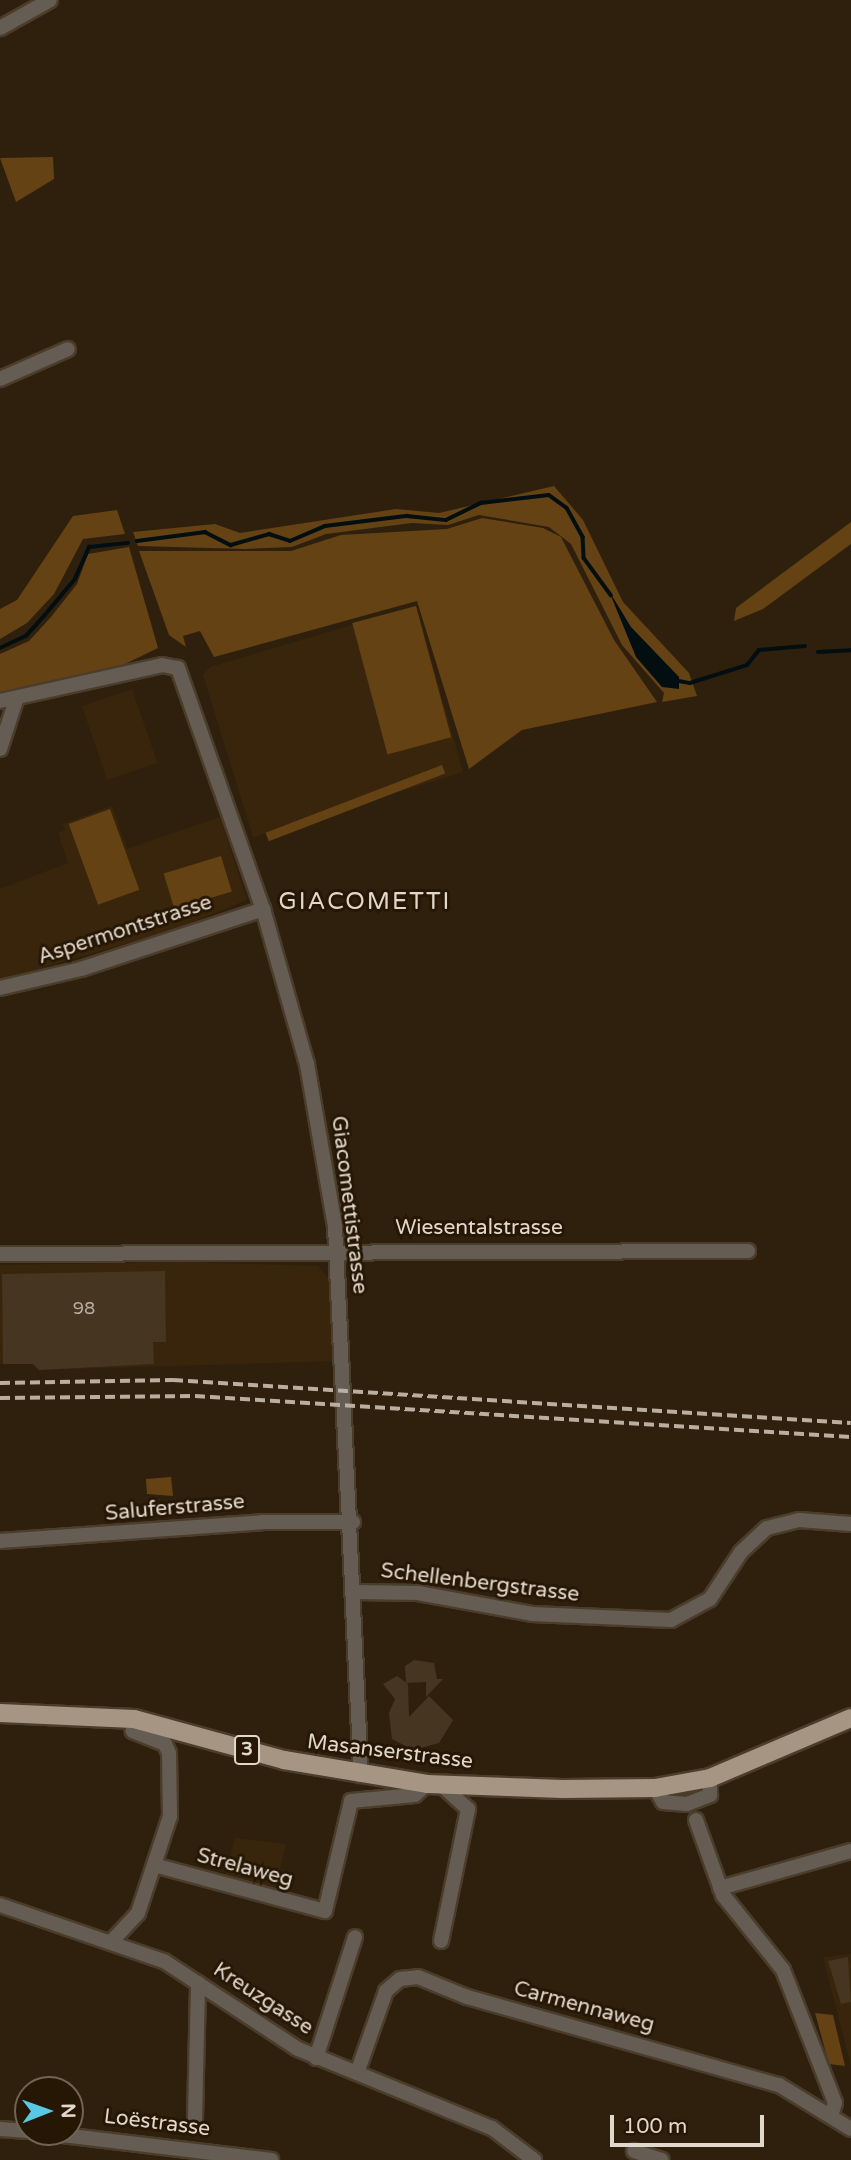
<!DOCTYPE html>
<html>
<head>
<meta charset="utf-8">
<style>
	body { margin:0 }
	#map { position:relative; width:851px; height:2160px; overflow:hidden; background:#2f200d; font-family:"Varela Round",sans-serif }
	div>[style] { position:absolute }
	.built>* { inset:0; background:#39250b; transform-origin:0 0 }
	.green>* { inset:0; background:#644213; transform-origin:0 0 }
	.water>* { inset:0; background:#030e11 }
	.stream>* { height:3.5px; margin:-1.75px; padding:0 1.75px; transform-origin:1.75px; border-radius:1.75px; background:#030e11 }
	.building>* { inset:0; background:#453521 }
	.roads { filter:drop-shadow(2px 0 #4b3d2b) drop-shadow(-2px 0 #4b3d2b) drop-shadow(0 2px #4b3d2b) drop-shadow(0 -2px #4b3d2b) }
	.minor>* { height:14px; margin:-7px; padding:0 7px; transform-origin:7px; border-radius:7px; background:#655d53 }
	.major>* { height:18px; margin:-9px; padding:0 9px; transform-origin:9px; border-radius:9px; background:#a69582 }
	.rail>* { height:3.5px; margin-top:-1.75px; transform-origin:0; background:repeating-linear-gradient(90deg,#b9aea0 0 10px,transparent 0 15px) }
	span { translate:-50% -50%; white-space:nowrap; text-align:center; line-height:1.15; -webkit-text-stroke:6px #251704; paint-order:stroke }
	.number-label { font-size:18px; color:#baaea0 }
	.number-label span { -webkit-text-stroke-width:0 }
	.shield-label span { padding:2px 5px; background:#251704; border:2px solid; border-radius:5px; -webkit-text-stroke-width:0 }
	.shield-label { font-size:19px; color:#e1d7cb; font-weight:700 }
	.street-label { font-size:21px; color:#e1d7cb }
	.quarter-label { font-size:24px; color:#e1d7cb; letter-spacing:2px }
	.north { position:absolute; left:14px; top:2076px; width:70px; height:70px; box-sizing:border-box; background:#251704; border:2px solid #706454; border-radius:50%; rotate:89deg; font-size:19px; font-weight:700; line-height:28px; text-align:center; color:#e1d7cb }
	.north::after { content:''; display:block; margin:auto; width:24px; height:32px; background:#59c8e4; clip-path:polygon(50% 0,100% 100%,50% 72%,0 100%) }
	.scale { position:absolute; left:610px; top:2115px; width:154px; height:32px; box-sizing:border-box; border:4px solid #e1d7cb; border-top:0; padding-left:9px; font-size:21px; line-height:24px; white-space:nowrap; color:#e1d7cb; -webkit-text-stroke:5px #251704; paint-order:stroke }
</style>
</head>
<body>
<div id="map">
	<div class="built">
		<i style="clip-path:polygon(416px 606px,463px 772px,253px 837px,203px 675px,210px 667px)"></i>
		<i style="left:132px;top:689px;width:78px;height:53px;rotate:71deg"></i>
		<i style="clip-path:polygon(112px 806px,127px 849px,220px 817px,247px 900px,170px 931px,0 980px,0 889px,68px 863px,58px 833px,65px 830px,63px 824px)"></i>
		<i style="clip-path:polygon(182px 1262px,318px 1266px,330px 1281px,335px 1361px,39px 1370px,32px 1364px,0 1364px,0 1265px)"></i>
		<i style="clip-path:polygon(235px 1838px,286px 1844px,274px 1894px,223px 1881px)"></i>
		<i style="clip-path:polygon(851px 1954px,851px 2066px,823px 1957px)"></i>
	</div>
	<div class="green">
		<i style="clip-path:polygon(53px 157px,54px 179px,16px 202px,0 158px)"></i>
		<i style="clip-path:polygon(554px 486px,583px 520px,623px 602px,689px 673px,697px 696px,662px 702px,664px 693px,622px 645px,571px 544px,549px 527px,479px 515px,448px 525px,412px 523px,326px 534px,292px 547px,245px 549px,138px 546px,133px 532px,215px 524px,240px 533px,396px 509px,439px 513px)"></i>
		<i style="clip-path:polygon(117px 510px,125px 534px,83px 539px,54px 594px,27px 623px,0 639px,0 609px,17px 600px,73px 516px)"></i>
		<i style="clip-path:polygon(482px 518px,543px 528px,561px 537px,614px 640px,657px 702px,522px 730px,469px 769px,417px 601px,214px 657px,200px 631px,183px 636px,186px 647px,169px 635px,139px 551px,291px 551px,341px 535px,447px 529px)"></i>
		<i style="clip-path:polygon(851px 522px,851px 544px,763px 609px,734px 621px,736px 608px)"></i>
		<i style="clip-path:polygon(129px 547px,158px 648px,123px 665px,0 692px,0 654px,29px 641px,51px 617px,77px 584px,88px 554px)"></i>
		<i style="left:416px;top:606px;width:136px;height:66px;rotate:75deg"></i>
		<i style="left:442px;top:765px;width:9px;height:189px;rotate:69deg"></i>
		<i style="left:110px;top:809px;width:86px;height:44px;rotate:70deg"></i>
		<i style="left:221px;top:856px;width:37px;height:60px;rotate:73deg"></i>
		<i style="clip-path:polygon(171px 1477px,173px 1496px,147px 1494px,146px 1479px)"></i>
		<i style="clip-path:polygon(815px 2013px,833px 2015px,845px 2066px,829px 2064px)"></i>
	</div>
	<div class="water">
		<i style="clip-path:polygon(609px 591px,631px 627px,679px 677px,679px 689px,662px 687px,636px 657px)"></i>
	</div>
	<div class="stream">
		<i style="left:137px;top:541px;width:69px;rotate:-7.5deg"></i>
		<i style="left:205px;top:532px;width:29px;rotate:27deg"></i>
		<i style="left:231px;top:545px;width:40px;rotate:-16deg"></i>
		<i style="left:269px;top:534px;width:22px;rotate:18deg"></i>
		<i style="left:290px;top:541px;width:38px;rotate:-23deg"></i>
		<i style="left:325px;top:526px;width:83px;rotate:-7deg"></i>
		<i style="left:407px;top:516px;width:39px;rotate:6deg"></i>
		<i style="left:446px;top:520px;width:39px;rotate:-26deg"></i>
		<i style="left:481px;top:503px;width:68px;rotate:-6.7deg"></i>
		<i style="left:549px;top:495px;width:22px;rotate:36deg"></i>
		<i style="left:567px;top:508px;width:33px;rotate:61deg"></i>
		<i style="left:583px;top:537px;width:21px;rotate:87deg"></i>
		<i style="left:584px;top:558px;width:46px;rotate:53.9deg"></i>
		<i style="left:0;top:648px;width:29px;rotate:-25deg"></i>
		<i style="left:26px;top:636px;width:27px;rotate:-48deg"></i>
		<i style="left:44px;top:616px;width:48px;rotate:-50deg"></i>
		<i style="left:75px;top:579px;width:35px;rotate:-66deg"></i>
		<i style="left:89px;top:547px;width:39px;rotate:-6deg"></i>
		<i style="left:818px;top:652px;width:33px;rotate:-3deg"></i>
		<i style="left:674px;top:680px;width:16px;rotate:11deg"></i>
		<i style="left:690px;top:683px;width:60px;rotate:-17.5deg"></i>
		<i style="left:747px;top:665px;width:19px;rotate:-51deg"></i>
		<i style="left:759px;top:650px;width:46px;rotate:-5deg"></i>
	</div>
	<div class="building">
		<i style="clip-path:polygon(165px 1271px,166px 1342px,153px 1342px,154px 1364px,39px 1370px,33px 1364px,3px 1364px,2px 1274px)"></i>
		<i style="clip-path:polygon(414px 1660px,434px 1663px,437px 1679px,443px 1679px,426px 1697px,426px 1682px,406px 1683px,405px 1666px)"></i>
		<i style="clip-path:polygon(397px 1676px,408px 1684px,409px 1717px,429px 1696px,453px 1720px,439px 1743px,413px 1750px,392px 1739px,389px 1713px,395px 1699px,383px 1684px)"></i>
		<i style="clip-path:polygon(848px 1957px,851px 2002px,841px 2004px,828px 1961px)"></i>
	</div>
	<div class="roads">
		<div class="minor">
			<i style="left:0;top:28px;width:57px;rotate:-29.2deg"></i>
			<i style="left:0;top:379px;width:74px;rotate:-23.8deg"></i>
			<i style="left:0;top:701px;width:166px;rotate:-12.5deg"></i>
			<i style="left:162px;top:665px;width:16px;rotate:11deg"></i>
			<i style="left:178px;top:668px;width:256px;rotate:70.6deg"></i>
			<i style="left:263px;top:909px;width:161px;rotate:74.2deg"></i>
			<i style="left:307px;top:1064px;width:164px;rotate:80.2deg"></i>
			<i style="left:335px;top:1226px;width:550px;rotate:87.29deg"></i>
			<i style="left:0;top:749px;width:52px;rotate:-71.9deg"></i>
			<i style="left:0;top:988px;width:83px;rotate:-13.2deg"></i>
			<i style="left:81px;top:969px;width:192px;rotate:-18.2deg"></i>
			<i style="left:0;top:1254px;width:748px;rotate:-0.23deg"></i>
			<i style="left:0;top:1541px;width:263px;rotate:-4.1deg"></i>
			<i style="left:262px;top:1522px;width:91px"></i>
			<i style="left:357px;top:1592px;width:61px;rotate:0.9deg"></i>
			<i style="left:418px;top:1593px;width:116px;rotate:10.4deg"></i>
			<i style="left:532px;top:1614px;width:139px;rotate:2.5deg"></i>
			<i style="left:671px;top:1620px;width:44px;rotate:-28.3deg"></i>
			<i style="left:710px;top:1599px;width:56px;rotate:-56.6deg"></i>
			<i style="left:741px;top:1552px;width:35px;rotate:-43deg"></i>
			<i style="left:767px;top:1528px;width:33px;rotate:-14deg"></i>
			<i style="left:799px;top:1520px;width:52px;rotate:4.4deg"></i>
			<i style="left:655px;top:1788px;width:16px;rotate:60deg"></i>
			<i style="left:663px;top:1802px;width:24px;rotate:5deg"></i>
			<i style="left:687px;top:1804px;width:25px;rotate:-21deg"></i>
			<i style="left:710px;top:1795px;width:17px;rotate:-90deg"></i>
			<i style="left:696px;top:1820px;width:80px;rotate:70.2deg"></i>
			<i style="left:723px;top:1895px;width:96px;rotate:51.3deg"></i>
			<i style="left:783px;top:1970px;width:143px;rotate:68.6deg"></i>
			<i style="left:835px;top:2103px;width:10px;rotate:107deg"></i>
			<i style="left:154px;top:1865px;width:177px;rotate:15.1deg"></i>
			<i style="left:325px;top:1911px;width:113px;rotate:-76.7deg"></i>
			<i style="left:351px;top:1801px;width:64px;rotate:-5.4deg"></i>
			<i style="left:415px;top:1795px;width:16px;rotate:-43deg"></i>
			<i style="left:720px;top:1888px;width:136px;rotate:-15.8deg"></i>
			<i style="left:0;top:1905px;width:173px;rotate:18.9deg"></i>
			<i style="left:164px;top:1961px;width:160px;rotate:33.3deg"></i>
			<i style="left:298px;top:2049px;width:209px;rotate:22.2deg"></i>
			<i style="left:492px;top:2128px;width:53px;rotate:37.3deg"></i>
			<i style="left:112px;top:1941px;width:38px;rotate:-47deg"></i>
			<i style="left:138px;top:1913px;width:102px;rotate:-71.7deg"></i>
			<i style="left:170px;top:1816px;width:63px;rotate:-90.9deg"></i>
			<i style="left:169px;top:1753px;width:10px;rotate:-114deg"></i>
			<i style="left:165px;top:1744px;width:35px;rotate:-158deg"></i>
			<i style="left:133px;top:1731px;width:12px;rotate:-85deg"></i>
			<i style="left:441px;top:1941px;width:135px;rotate:-78.4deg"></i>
			<i style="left:468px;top:1809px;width:36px;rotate:-138deg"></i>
			<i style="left:316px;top:2058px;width:127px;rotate:-72.1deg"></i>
			<i style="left:357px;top:2073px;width:87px;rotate:-70.5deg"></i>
			<i style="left:386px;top:1991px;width:18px;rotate:-41deg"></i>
			<i style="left:400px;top:1979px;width:18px;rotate:-6deg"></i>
			<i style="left:418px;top:1977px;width:53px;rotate:22.2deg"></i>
			<i style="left:467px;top:1997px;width:324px;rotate:15.8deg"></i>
			<i style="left:779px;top:2085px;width:84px;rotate:31.4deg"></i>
			<i style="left:195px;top:2119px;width:136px;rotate:-88.7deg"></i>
			<i style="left:0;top:2129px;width:28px;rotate:4deg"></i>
			<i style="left:37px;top:2132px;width:236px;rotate:6.8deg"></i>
			<i style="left:634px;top:2151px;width:29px;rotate:18deg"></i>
		</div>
		<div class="major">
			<i style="left:0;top:1713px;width:134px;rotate:2.6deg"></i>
			<i style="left:134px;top:1719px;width:156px;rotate:15.3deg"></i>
			<i style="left:284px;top:1760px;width:145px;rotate:9.5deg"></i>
			<i style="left:427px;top:1784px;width:135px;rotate:2.1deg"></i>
			<i style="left:562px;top:1789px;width:93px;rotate:-0.6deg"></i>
			<i style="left:655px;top:1788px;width:56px;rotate:-10.3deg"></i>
			<i style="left:710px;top:1778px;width:153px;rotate:-23.1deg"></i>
		</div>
	</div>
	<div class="rail">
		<i style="left:0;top:1383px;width:173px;rotate:-1deg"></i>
		<i style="left:173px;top:1380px;width:679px;rotate:3.63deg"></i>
		<i style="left:0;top:1398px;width:195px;rotate:-0.6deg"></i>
		<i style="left:195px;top:1396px;width:657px;rotate:3.58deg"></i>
	</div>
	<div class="number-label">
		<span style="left:84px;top:1308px">98</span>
	</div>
	<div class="shield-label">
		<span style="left:247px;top:1750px">3</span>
	</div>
	<div class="street-label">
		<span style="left:125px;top:930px;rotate:-18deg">Aspermontstrasse</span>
		<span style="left:349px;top:1205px;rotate:83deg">Giacomettistrasse</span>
		<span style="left:479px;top:1228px">Wiesentalstrasse</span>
		<span style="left:175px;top:1508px;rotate:-5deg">Saluferstrasse</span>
		<span style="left:480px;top:1583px;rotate:7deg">Schellenbergstrasse</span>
		<span style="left:390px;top:1752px;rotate:7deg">Masanserstrasse</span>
		<span style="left:245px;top:1868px;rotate:15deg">Strelaweg</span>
		<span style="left:263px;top:1999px;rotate:33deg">Kreuzgasse</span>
		<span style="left:584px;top:2007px;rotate:15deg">Carmennaweg</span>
		<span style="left:157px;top:2123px;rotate:7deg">Loëstrasse</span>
	</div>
	<div class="quarter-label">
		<span style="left:365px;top:902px">GIACOMETTI</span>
	</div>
	<div class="north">N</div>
	<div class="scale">100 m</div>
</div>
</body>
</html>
